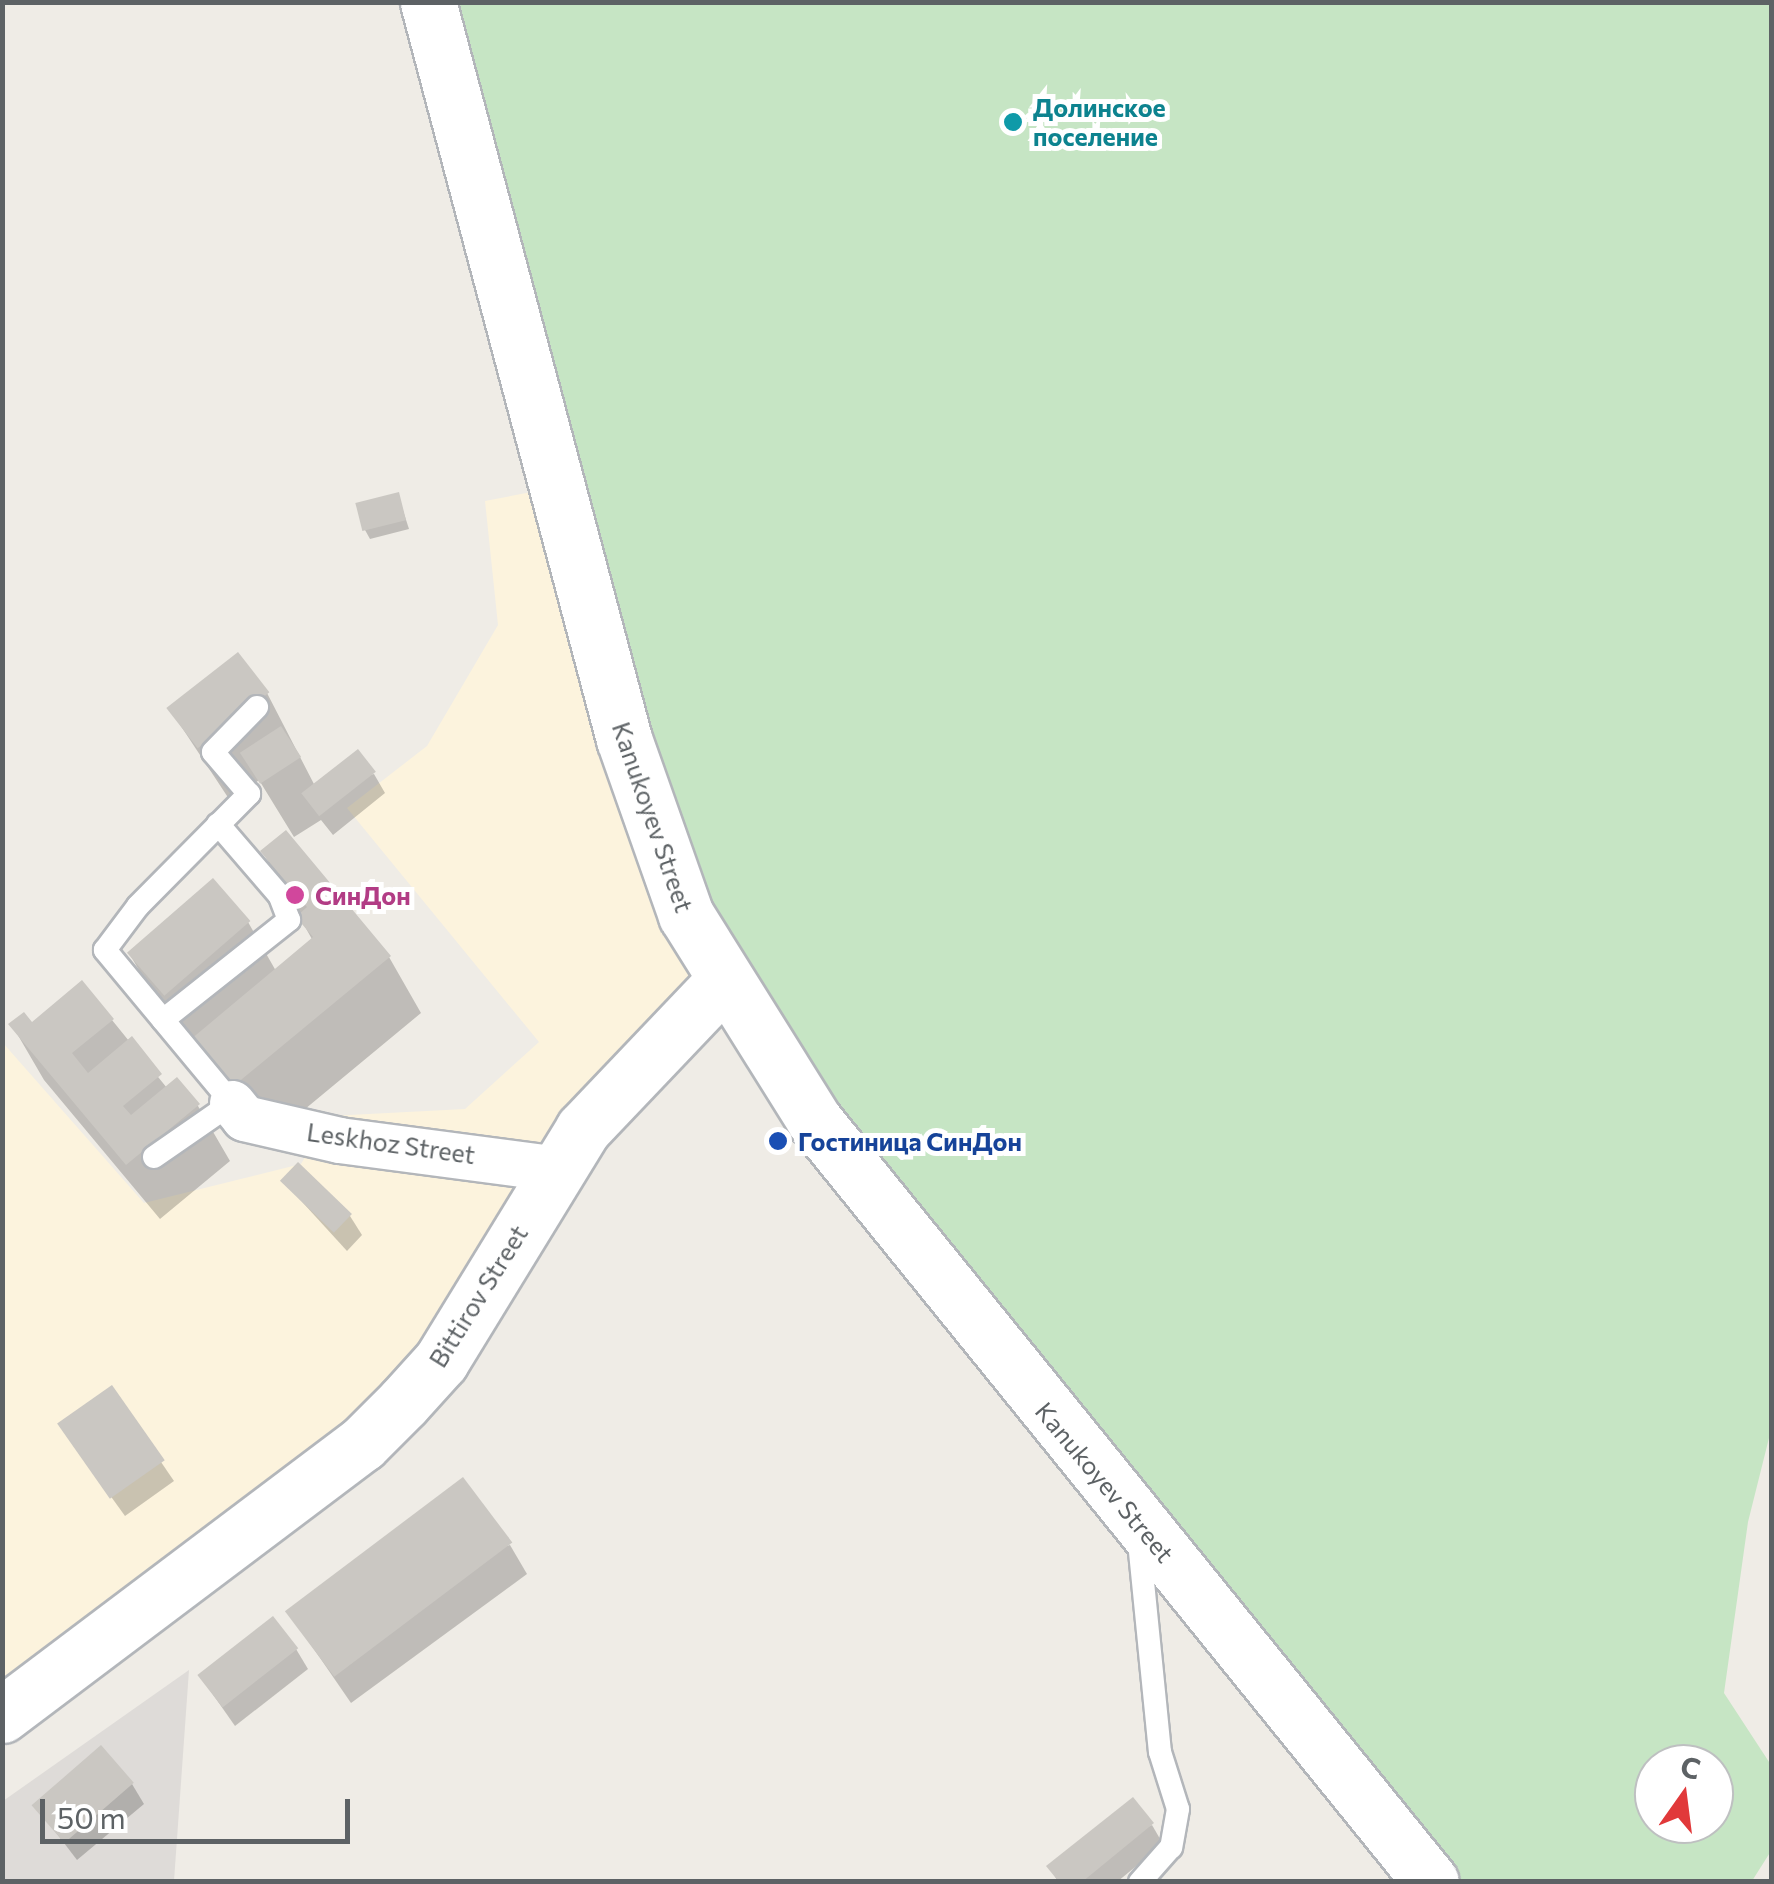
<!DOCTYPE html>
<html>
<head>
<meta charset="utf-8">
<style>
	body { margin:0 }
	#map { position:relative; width:1774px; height:1884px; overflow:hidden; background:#efece6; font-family:Commissioner,sans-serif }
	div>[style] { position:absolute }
	.commercial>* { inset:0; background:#fcf3dd }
	.industrial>* { inset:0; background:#dedbd8 }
	.green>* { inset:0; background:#c6e5c4 }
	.shadow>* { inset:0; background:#0003 }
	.building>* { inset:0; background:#cac7c2; transform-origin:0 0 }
	.roads { filter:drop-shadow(2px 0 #b3b6ba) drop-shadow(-2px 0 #b3b6ba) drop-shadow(0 2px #b3b6ba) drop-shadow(0 -2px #b3b6ba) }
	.service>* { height:22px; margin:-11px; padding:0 11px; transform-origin:11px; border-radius:11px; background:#fff }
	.minor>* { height:45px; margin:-22.5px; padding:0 22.5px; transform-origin:22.5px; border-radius:22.5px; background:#fff }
	.tertiary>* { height:55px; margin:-27.5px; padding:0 27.5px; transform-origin:27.5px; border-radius:27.5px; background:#fff }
	.dots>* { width:28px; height:28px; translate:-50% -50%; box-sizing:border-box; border:5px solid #fff; border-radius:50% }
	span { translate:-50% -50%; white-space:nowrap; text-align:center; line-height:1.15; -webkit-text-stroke:10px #fff; paint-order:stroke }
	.culture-label { font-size:25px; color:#0d838f; font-weight:700 }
	.left { translate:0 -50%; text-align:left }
	.street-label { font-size:25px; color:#5d6265 }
	.hotel-label { font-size:25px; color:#b23c85; font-weight:700 }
	.transit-label { font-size:25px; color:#164399; font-weight:700 }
	.frame { position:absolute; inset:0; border:5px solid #5d6265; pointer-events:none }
	.north { position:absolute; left:1634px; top:1744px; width:100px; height:100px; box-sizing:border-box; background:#fff; border:2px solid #bec0c1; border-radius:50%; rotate:14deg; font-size:28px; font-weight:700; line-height:40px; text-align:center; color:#5d6265 }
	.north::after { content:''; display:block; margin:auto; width:35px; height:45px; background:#e1393a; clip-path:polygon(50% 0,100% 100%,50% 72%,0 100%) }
	.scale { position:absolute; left:40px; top:1799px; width:310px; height:45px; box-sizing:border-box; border:5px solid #5d6265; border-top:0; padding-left:12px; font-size:30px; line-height:35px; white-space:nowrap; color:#5d6265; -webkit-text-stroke:8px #fff; paint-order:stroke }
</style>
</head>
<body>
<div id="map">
	<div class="commercial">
		<i style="clip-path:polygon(557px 487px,722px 983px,441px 1361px,3px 1715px,3px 1043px,144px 1203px,301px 1164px,330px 1116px,465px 1109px,539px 1042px,347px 808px,427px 746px,498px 625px,485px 501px)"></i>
	</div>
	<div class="industrial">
		<i style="clip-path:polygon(189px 1670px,174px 1881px,3px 1882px,3px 1801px)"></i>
	</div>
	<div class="green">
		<i style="clip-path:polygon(evenodd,428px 3px,1771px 3px,1772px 1426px,1748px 1522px,1724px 1693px,1771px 1765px,1771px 1851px,1752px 1881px,1431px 1881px,722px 983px,428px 3px,1654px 1764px,1714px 1764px,1714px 1824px,1654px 1824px,1654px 1764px)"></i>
	</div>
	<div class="shadow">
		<i style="clip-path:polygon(398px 495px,409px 529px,370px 539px,365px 530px)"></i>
		<i style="clip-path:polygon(267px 693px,315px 786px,374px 774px,385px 793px,333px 835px,321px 820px,294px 837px,259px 780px,231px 802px,169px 708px)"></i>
		<i style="clip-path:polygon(263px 852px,389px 957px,421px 1013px,264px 1143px,161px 1008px,129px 953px,248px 922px,276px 971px,313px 941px)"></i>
		<i style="clip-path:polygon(112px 1020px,167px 1088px,198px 1106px,230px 1161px,160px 1219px,44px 1080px,12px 1025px)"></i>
		<i style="clip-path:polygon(283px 1181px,350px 1216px,362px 1235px,347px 1251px)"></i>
		<i style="clip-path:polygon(111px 1389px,174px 1481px,125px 1516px,73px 1444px)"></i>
		<i style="clip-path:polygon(510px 1545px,527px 1574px,351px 1703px,287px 1610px)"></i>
		<i style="clip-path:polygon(296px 1649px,308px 1669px,235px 1726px,200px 1676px)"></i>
		<i style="clip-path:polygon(132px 1784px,144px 1804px,77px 1860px,35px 1805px)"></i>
		<i style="clip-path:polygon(1152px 1825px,1163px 1844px,1117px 1882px,1058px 1882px,1050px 1867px)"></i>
	</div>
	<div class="building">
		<i style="left:399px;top:492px;width:29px;height:45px;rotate:76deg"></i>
		<i style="left:238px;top:652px;width:51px;height:91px;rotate:52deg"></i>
		<i style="left:281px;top:726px;width:37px;height:49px;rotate:57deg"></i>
		<i style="left:358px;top:749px;width:29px;height:72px;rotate:52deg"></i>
		<i style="clip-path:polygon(286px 830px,391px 956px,230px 1089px,190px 1040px,313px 937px,296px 917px,307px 907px,260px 851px)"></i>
		<i style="left:213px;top:878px;width:57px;height:114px;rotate:49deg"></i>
		<i style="clip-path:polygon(82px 980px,114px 1019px,72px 1053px,88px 1073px,132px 1036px,162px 1074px,123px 1106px,131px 1115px,177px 1077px,200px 1104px,126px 1165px,8px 1024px,24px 1012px,32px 1022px)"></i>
		<i style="left:298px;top:1162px;width:75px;height:26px;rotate:44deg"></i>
		<i style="left:112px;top:1385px;width:92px;height:67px;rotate:55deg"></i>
		<i style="left:463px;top:1477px;width:82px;height:223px;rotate:53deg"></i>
		<i style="left:273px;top:1616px;width:41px;height:96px;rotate:52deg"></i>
		<i style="left:101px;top:1745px;width:50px;height:92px;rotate:49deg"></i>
		<i style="clip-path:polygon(1133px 1797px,1154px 1823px,1082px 1882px,1059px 1882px,1046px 1866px)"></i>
	</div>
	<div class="roads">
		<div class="service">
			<i style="left:163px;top:1020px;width:161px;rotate:-38.4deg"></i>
			<i style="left:289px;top:920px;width:26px;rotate:-111deg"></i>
			<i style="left:280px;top:896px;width:95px;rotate:-130.7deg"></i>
			<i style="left:154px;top:1157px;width:95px;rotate:-34.7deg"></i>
			<i style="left:232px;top:1103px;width:199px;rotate:-129.7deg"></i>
			<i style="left:105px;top:950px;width:55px;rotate:-53.1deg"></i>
			<i style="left:138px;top:906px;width:158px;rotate:-45.3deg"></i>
			<i style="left:249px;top:794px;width:55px;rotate:-130.6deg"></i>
			<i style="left:213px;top:752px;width:63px;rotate:-45.6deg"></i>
			<i style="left:1139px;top:1542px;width:211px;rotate:84.3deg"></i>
			<i style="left:1160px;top:1752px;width:60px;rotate:72.5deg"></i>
			<i style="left:1178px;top:1809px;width:39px;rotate:100deg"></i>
			<i style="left:1171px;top:1847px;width:47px;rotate:131.5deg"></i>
		</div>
		<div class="minor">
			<i style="left:232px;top:1103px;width:19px;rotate:51deg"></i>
			<i style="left:244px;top:1118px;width:98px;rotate:13deg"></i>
			<i style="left:339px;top:1140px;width:222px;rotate:7.5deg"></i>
		</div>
		<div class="tertiary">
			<i style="left:428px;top:2px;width:763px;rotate:75.11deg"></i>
			<i style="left:624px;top:739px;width:187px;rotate:70.6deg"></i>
			<i style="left:686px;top:915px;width:242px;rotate:58deg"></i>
			<i style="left:814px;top:1120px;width:980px;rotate:51deg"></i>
			<i style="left:2px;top:1715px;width:451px;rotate:-37deg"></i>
			<i style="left:362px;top:1444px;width:58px;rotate:-45deg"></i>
			<i style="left:403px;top:1403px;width:57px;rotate:-47.9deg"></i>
			<i style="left:441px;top:1361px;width:272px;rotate:-58.5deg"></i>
			<i style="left:583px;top:1129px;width:202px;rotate:-46.4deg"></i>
		</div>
	</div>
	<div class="dots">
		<i style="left:1013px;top:122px;background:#0f9aa8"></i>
		<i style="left:295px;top:895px;background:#d1479c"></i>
		<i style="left:778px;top:1141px;background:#1a4fb4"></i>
	</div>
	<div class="culture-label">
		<span class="left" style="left:1033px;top:122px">Долинское<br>поселение</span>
	</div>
	<div class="street-label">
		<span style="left:653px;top:817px;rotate:71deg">Kanukoyev Street</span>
		<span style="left:391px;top:1143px;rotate:8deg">Leskhoz Street</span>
		<span style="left:478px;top:1296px;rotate:-58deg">Bittirov Street</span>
		<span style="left:1105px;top:1482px;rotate:50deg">Kanukoyev Street</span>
	</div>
	<div class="hotel-label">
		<span class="left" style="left:315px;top:895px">СинДон</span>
	</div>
	<div class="transit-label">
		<span class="left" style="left:798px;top:1141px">Гостиница СинДон</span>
	</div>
	<div class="frame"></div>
	<div class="north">С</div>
	<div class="scale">50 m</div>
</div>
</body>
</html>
